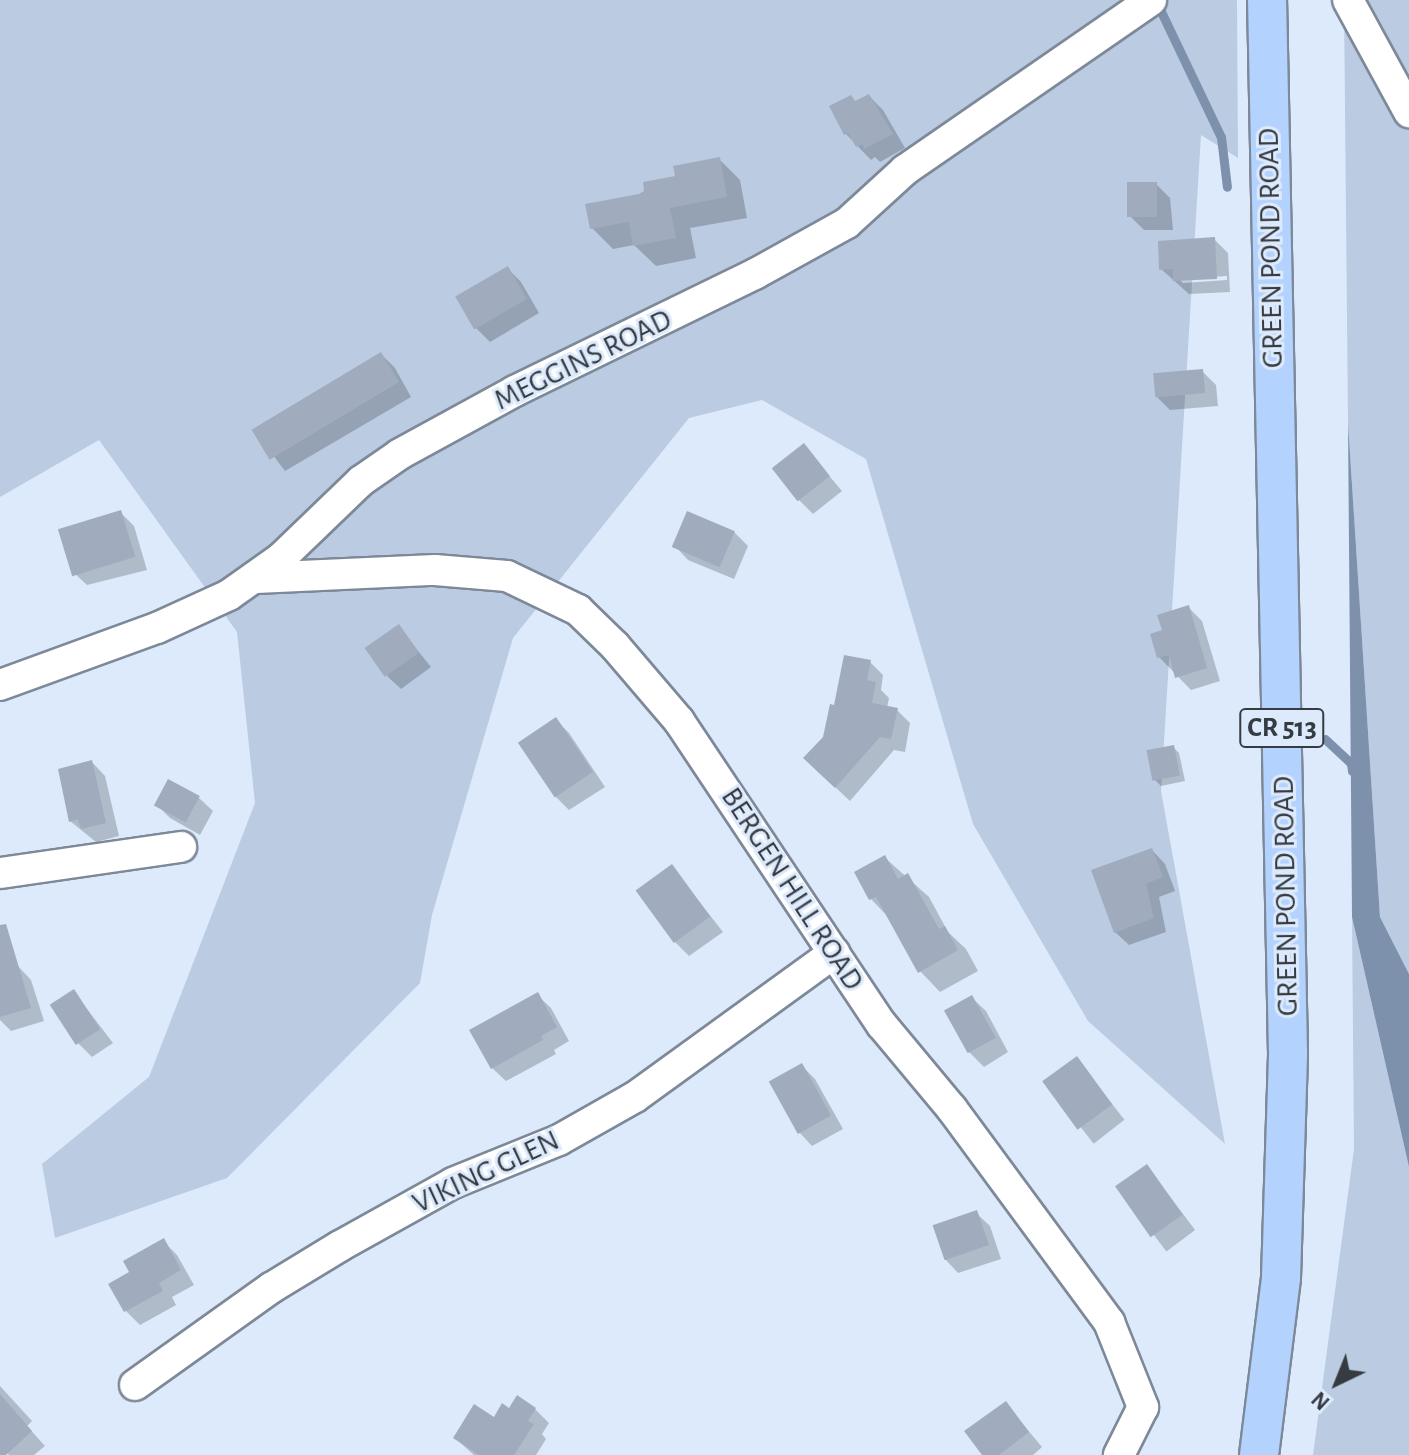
<!DOCTYPE html>
<html>
<head>
<meta charset="utf-8">
<style>
	body { margin:0 }
	#map { position:relative; width:1409px; height:1455px; overflow:hidden; background:#ddeafc; font-family:"Alegreya Sans",sans-serif }
	div>[style] { position:absolute }
	.green>* { inset:0; background:#bacbe2 }
	.water>* { inset:0; background:#7d91ad }
	.shadow>* { inset:0; background:#0003; transform-origin:0 0 }
	.stream>* { height:9px; margin:-4.5px; padding:0 4.5px; transform-origin:4.5px; border-radius:4.5px; background:#7d91ad }
	.building>* { inset:0; background:#a0acbd; transform-origin:0 0 }
	.roads { filter:drop-shadow(2px 0 #7d8999) drop-shadow(-2px 0 #7d8999) drop-shadow(0 2px #7d8999) drop-shadow(0 -2px #7d8999) }
	.minor>* { height:30px; margin:-15px; padding:0 15px; transform-origin:15px; border-radius:15px; background:#fff }
	.major>* { height:38px; margin:-19px; padding:0 19px; transform-origin:19px; border-radius:19px; background:#b3d3fe }
	span { translate:-50% -50%; white-space:nowrap; text-align:center; line-height:1.15; -webkit-text-stroke:6px #ddeafc; paint-order:stroke }
	.shield-label span { padding:2px 6px; background:#ddeafc; border:2px solid; border-radius:6px; -webkit-text-stroke-width:0 }
	.shield-label { font-size:28px; color:#363b42; font-weight:700 }
	.street-label { font-size:30px; color:#363b42 }
	.north { position:absolute; left:1297px; top:1343px; width:80px; height:80px; -webkit-text-stroke:6px #ddeafc; paint-order:stroke; rotate:223deg; font-size:22px; font-weight:700; line-height:32px; text-align:center; color:#363b42 }
	.north::after { content:''; display:block; margin:auto; width:28px; height:36px; background:#363b42; clip-path:polygon(50% 0,100% 100%,50% 72%,0 100%) }
</style>
</head>
<body>
<div id="map">
	<div class="green">
		<i style="clip-path:polygon(0 0,1237px 0,1238px 158px,1201px 135px,1161px 791px,1225px 1144px,1088px 1021px,973px 824px,866px 459px,762px 400px,689px 418px,513px 638px,432px 915px,420px 983px,227px 1178px,55px 1238px,42px 1164px,149px 1077px,255px 803px,237px 632px,99px 440px,0 497px)"></i>
		<i style="clip-path:polygon(1344px 0,1409px 0,1409px 974px,1380px 917px,1348px 423px)"></i>
		<i style="clip-path:polygon(1352px 917px,1409px 1167px,1409px 1455px,1313px 1455px,1354px 1149px)"></i>
	</div>
	<div class="water">
		<i style="clip-path:polygon(1348px 423px,1380px 917px,1409px 974px,1409px 1167px,1352px 917px)"></i>
	</div>
	<div class="shadow">
		<i style="clip-path:polygon(869px 96px,883px 110px,905px 148px,880px 162px,875px 157px,871px 160px,846px 134px,857px 103px)"></i>
		<i style="clip-path:polygon(719px 159px,740px 180px,747px 218px,690px 228px,696px 258px,656px 266px,634px 245px,613px 249px,592px 228px,640px 195px)"></i>
		<i style="clip-path:polygon(1156px 184px,1170px 198px,1173px 230px,1144px 230px,1130px 216px)"></i>
		<i style="clip-path:polygon(evenodd,1214px 239px,1228px 253px,1230px 292px,1189px 294px,1161px 269px,1214px 239px,1227px 276px,1227px 280px,1183px 283px,1179px 279px,1227px 276px)"></i>
		<i style="clip-path:polygon(508px 269px,521px 282px,539px 313px,490px 342px,476px 328px,458px 297px)"></i>
		<i style="clip-path:polygon(381px 354px,395px 368px,411px 397px,285px 471px,254px 430px)"></i>
		<i style="clip-path:polygon(1202px 371px,1216px 385px,1218px 406px,1170px 410px,1156px 396px)"></i>
		<i style="clip-path:polygon(804px 446px,842px 491px,813px 514px,799px 500px)"></i>
		<i style="clip-path:polygon(120px 512px,134px 526px,147px 570px,87px 585px,73px 572px)"></i>
		<i style="clip-path:polygon(734px 532px,748px 546px,734px 579px,688px 560px,675px 546px)"></i>
		<i style="clip-path:polygon(1188px 607px,1202px 621px,1220px 681px,1191px 690px,1159px 657px,1165px 632px)"></i>
		<i style="clip-path:polygon(398px 626px,431px 667px,401px 689px,387px 676px)"></i>
		<i style="clip-path:polygon(870px 662px,883px 675px,881px 690px,889px 698px,887px 708px,897px 710px,910px 723px,905px 752px,894px 750px,850px 801px,819px 772px,824px 738px,836px 707px)"></i>
		<i style="clip-path:polygon(556px 720px,569px 733px,605px 787px,569px 810px,556px 797px)"></i>
		<i style="clip-path:polygon(1173px 747px,1179px 753px,1185px 781px,1161px 786px,1154px 779px)"></i>
		<i style="clip-path:polygon(92px 762px,105px 776px,119px 836px,96px 842px,70px 821px)"></i>
		<i style="clip-path:polygon(199px 798px,213px 811px,200px 835px,170px 818px,156px 804px)"></i>
		<i style="clip-path:polygon(1152px 850px,1165px 864px,1175px 891px,1159px 897px,1166px 932px,1129px 945px,1115px 932px)"></i>
		<i style="clip-path:polygon(884px 857px,929px 897px,948px 932px,966px 949px,978px 971px,940px 992px,920px 971px,890px 919px,871px 899px,856px 873px)"></i>
		<i style="clip-path:polygon(672px 867px,723px 932px,689px 956px,675px 942px)"></i>
		<i style="clip-path:polygon(18px 966px,31px 980px,44px 1021px,11px 1031px,0 1020px,0 971px)"></i>
		<i style="clip-path:polygon(74px 992px,113px 1043px,92px 1057px,78px 1043px)"></i>
		<i style="clip-path:polygon(537px 995px,551px 1008px,569px 1041px,554px 1050px,556px 1054px,506px 1081px,492px 1068px)"></i>
		<i style="clip-path:polygon(972px 998px,986px 1011px,1008px 1052px,984px 1067px,970px 1053px)"></i>
		<i style="left:1077px;top:1059px;width:77px;height:39px;rotate:52deg"></i>
		<i style="clip-path:polygon(801px 1065px,815px 1079px,843px 1129px,812px 1146px,799px 1132px)"></i>
		<i style="left:1147px;top:1166px;width:80px;height:36px;rotate:53deg"></i>
		<i style="clip-path:polygon(976px 1213px,990px 1226px,1001px 1259px,958px 1273px,945px 1259px)"></i>
		<i style="clip-path:polygon(163px 1241px,177px 1255px,194px 1285px,172px 1297px,176px 1305px,140px 1325px,126px 1311px,111px 1285px,132px 1273px)"></i>
		<i style="clip-path:polygon(0 1386px,32px 1421px,27px 1426px,45px 1446px,34px 1455px,9px 1455px,0 1445px)"></i>
		<i style="clip-path:polygon(1006px 1404px,1042px 1447px,1033px 1455px,984px 1455px)"></i>
		<i style="clip-path:polygon(535px 1409px,549px 1423px,542px 1434px,546px 1439px,536px 1455px,474px 1455px,455px 1438px,510px 1410px)"></i>
	</div>
	<div class="stream">
		<i style="left:1156px;top:1px;width:151px;rotate:64.5deg"></i>
		<i style="left:1221px;top:137px;width:50px;rotate:83.2deg"></i>
		<i style="left:1325px;top:739px;width:35px;rotate:43deg"></i>
		<i style="left:1351px;top:763px;width:8px;rotate:83deg"></i>
	</div>
	<div class="building">
		<i style="clip-path:polygon(869px 94px,893px 134px,864px 149px,862px 144px,856px 147px,848px 133px,844px 135px,829px 106px,851px 95px,855px 101px)"></i>
		<i style="clip-path:polygon(720px 157px,727px 197px,670px 208px,676px 238px,633px 246px,629px 222px,590px 229px,585px 204px,639px 194px,644px 191px,643px 182px,675px 176px,673px 166px)"></i>
		<i style="left:1127px;top:182px;width:30px;height:35px"></i>
		<i style="clip-path:polygon(1215px 237px,1217px 279px,1173px 281px,1173px 269px,1159px 270px,1158px 241px)"></i>
		<i style="left:508px;top:266px;width:38px;height:61px;rotate:60deg"></i>
		<i style="left:381px;top:352px;width:35px;height:151px;rotate:59deg"></i>
		<i style="left:1203px;top:369px;width:24px;height:50px;rotate:85deg"></i>
		<i style="left:804px;top:443px;width:42px;height:41px;rotate:52deg"></i>
		<i style="left:121px;top:510px;width:49px;height:66px;rotate:73deg"></i>
		<i style="left:687px;top:511px;width:52px;height:39px;rotate:23deg"></i>
		<i style="clip-path:polygon(1189px 605px,1207px 668px,1175px 678px,1169px 655px,1157px 658px,1150px 634px,1162px 630px,1157px 615px)"></i>
		<i style="left:399px;top:624px;width:35px;height:42px;rotate:55deg"></i>
		<i style="clip-path:polygon(844px 655px,871px 660px,867px 680px,876px 682px,872px 703px,898px 708px,891px 739px,880px 737px,835px 788px,803px 758px,823px 737px,830px 704px,834px 705px)"></i>
		<i style="left:556px;top:717px;width:66px;height:46px;rotate:56deg"></i>
		<i style="left:1174px;top:745px;width:31px;height:28px;rotate:79deg"></i>
		<i style="clip-path:polygon(92px 760px,106px 823px,81px 829px,78px 819px,69px 822px,58px 769px)"></i>
		<i style="left:168px;top:779px;width:36px;height:30px;rotate:28deg"></i>
		<i style="clip-path:polygon(1152px 848px,1163px 877px,1146px 884px,1154px 918px,1114px 933px,1091px 870px)"></i>
		<i style="clip-path:polygon(885px 855px,898px 879px,908px 873px,939px 929px,945px 926px,958px 950px,918px 973px,876px 897px,869px 900px,854px 872px)"></i>
		<i style="left:672px;top:864px;width:65px;height:45px;rotate:54deg"></i>
		<i style="clip-path:polygon(6px 924px,31px 1008px,0 1017px,0 925px)"></i>
		<i style="left:74px;top:989px;width:48px;height:29px;rotate:57deg"></i>
		<i style="clip-path:polygon(538px 992px,557px 1027px,541px 1036px,543px 1040px,491px 1069px,469px 1030px)"></i>
		<i style="left:972px;top:995px;width:49px;height:32px;rotate:61deg"></i>
		<i style="left:1077px;top:1056px;width:60px;height:43px;rotate:54deg"></i>
		<i style="left:802px;top:1063px;width:60px;height:38px;rotate:61deg"></i>
		<i style="left:1147px;top:1164px;width:62px;height:39px;rotate:55deg"></i>
		<i style="left:977px;top:1210px;width:37px;height:47px;rotate:71deg"></i>
		<i style="clip-path:polygon(164px 1238px,181px 1270px,159px 1283px,163px 1291px,124px 1312px,108px 1284px,129px 1272px,123px 1261px)"></i>
		<i style="clip-path:polygon(0 1394px,32px 1431px,6px 1455px,0 1455px)"></i>
		<i style="clip-path:polygon(517px 1395px,536px 1408px,528px 1421px,534px 1424px,514px 1455px,479px 1455px,453px 1438px,474px 1404px,494px 1417px,502px 1403px,509px 1408px)"></i>
		<i style="clip-path:polygon(1006px 1401px,1029px 1432px,999px 1455px,982px 1455px,964px 1431px)"></i>
	</div>
	<div class="roads">
		<div class="minor">
			<i style="left:1348px;top:0;width:128px;rotate:61.4deg"></i>
			<i style="left:256px;top:578px;width:179px;rotate:-2.6deg"></i>
			<i style="left:435px;top:570px;width:72px;rotate:4.8deg"></i>
			<i style="left:507px;top:576px;width:79px;rotate:25.6deg"></i>
			<i style="left:578px;top:610px;width:52px;rotate:44.2deg"></i>
			<i style="left:615px;top:646px;width:99px;rotate:49.5deg"></i>
			<i style="left:679px;top:721px;width:366px;rotate:56.3deg"></i>
			<i style="left:882px;top:1025px;width:109px;rotate:50.2deg"></i>
			<i style="left:952px;top:1109px;width:265px;rotate:53.6deg"></i>
			<i style="left:1109px;top:1322px;width:92px;rotate:68.2deg"></i>
			<i style="left:1143px;top:1407px;width:54px;rotate:116.6deg"></i>
			<i style="left:0;top:685px;width:167px;rotate:-20deg"></i>
			<i style="left:157px;top:628px;width:79px;rotate:-24.6deg"></i>
			<i style="left:229px;top:595px;width:64px;rotate:-35.4deg"></i>
			<i style="left:281px;top:558px;width:111px;rotate:-43.9deg"></i>
			<i style="left:361px;top:481px;width:47px;rotate:-34.7deg"></i>
			<i style="left:400px;top:454px;width:131px;rotate:-28.7deg"></i>
			<i style="left:515px;top:391px;width:267px;rotate:-26deg"></i>
			<i style="left:755px;top:274px;width:105px;rotate:-29deg"></i>
			<i style="left:847px;top:223px;width:79px;rotate:-42.4deg"></i>
			<i style="left:905px;top:170px;width:299px;rotate:-34.6deg"></i>
			<i style="left:0;top:873px;width:183px;rotate:-8.2deg"></i>
			<i style="left:135px;top:1385px;width:167px;rotate:-35.5deg"></i>
			<i style="left:271px;top:1288px;width:81px;rotate:-31.3deg"></i>
			<i style="left:340px;top:1246px;width:129px;rotate:-29.1deg"></i>
			<i style="left:453px;top:1183px;width:114px;rotate:-22.1deg"></i>
			<i style="left:559px;top:1140px;width:87px;rotate:-29.5deg"></i>
			<i style="left:635px;top:1097px;width:246px;rotate:-35.9deg"></i>
		</div>
		<div class="major">
			<i style="left:1259px;top:1455px;width:178px;rotate:-82.9deg"></i>
			<i style="left:1281px;top:1278px;width:225px;rotate:-88.2deg"></i>
			<i style="left:1288px;top:1053px;width:1053px;rotate:-91.14deg"></i>
		</div>
	</div>
	<div class="shield-label">
		<span style="left:1282px;top:728px">CR 513</span>
	</div>
	<div class="street-label">
		<span style="left:1271px;top:248px;rotate:-91deg">GREEN POND ROAD</span>
		<span style="left:583px;top:360px;rotate:-26deg">MEGGINS ROAD</span>
		<span style="left:792px;top:889px;rotate:57deg">BERGEN HILL ROAD</span>
		<span style="left:1286px;top:896px;rotate:-91deg">GREEN POND ROAD</span>
		<span style="left:486px;top:1172px;rotate:-25deg">VIKING GLEN</span>
	</div>
	<div class="north">N</div>
</div>
</body>
</html>
